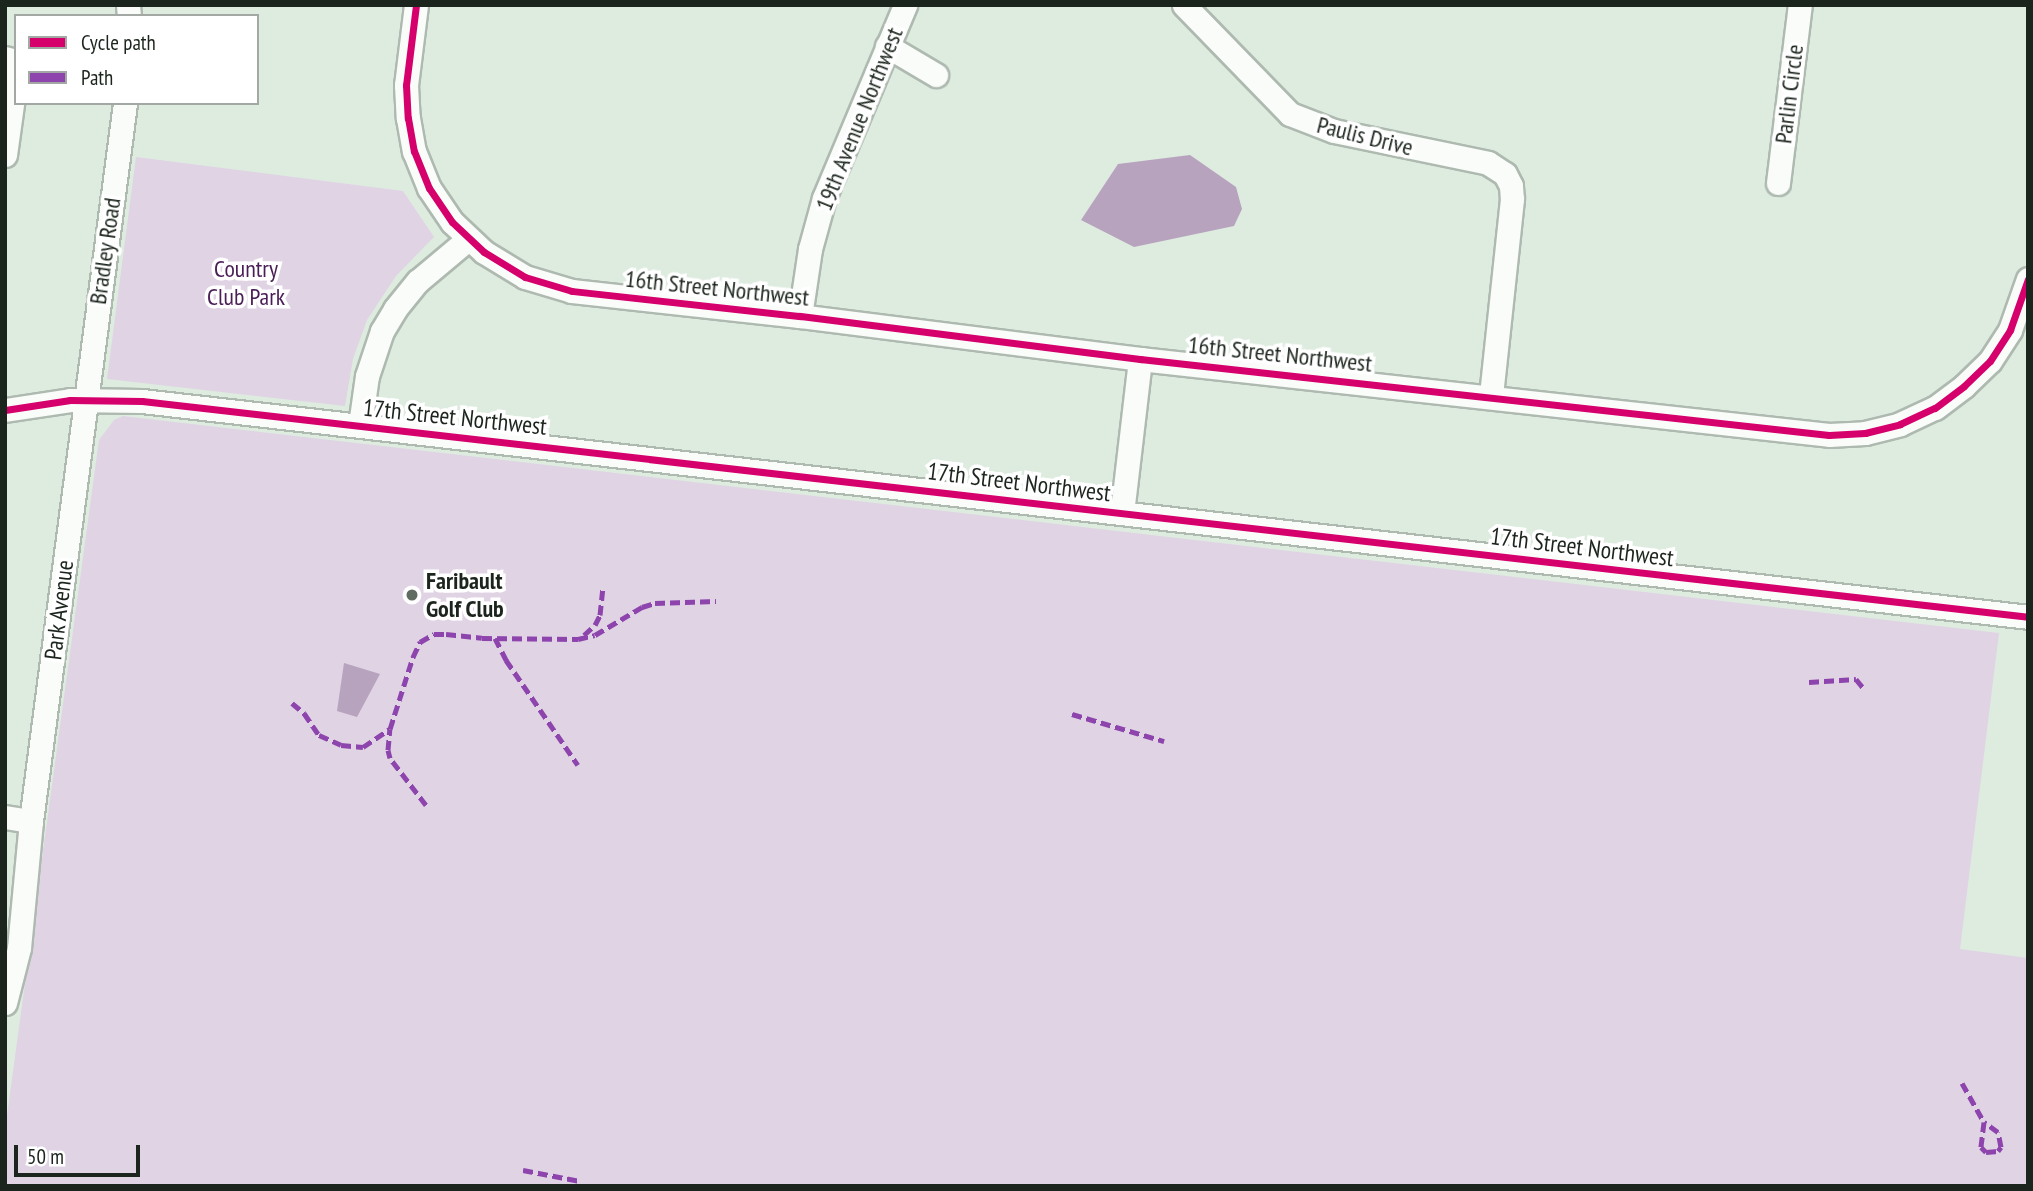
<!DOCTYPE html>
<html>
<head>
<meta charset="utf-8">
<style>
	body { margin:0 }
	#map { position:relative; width:2033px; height:1191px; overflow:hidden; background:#deece0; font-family:"PT Sans Narrow",sans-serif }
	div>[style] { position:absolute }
	.green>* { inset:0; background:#dfd3e4 }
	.water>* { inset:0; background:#b7a3be }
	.roads { filter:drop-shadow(2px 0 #aeb9b0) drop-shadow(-2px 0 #aeb9b0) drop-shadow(0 2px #aeb9b0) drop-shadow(0 -2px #aeb9b0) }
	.minor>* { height:23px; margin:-11.5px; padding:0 11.5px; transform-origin:11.5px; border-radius:11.5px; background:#fafcfa }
	.quiet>* { height:5px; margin-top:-2.5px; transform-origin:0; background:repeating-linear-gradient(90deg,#8e44ad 0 10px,transparent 0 15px) }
	.cycleway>* { height:7px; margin:-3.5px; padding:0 3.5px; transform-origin:3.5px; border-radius:3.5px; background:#d6006c }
	.dots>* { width:19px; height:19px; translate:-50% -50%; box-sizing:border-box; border:4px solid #fff; border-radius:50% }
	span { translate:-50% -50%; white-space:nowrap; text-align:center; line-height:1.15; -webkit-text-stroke:7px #fff; paint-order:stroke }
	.street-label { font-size:24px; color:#1c251d }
	.park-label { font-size:24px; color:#491d55 }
	.poi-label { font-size:24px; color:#1c251d; font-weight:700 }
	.left { translate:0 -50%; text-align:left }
	.frame { position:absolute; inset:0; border:7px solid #1c251d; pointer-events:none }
	.legend { position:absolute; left:14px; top:14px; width:245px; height:91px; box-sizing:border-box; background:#fff; border:2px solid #a4a8a5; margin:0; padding:9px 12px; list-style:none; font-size:21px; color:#1c251d }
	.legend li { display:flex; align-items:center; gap:14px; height:35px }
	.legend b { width:35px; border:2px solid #a4a8a5 }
	.scale { position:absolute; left:14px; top:1145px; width:126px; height:32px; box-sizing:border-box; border:4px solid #1c251d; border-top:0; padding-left:9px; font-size:21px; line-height:24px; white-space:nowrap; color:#1c251d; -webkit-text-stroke:5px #fff; paint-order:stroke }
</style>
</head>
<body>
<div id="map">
	<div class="green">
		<i style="clip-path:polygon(136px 157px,403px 191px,434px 237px,396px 276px,367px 320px,353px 359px,345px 406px,107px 379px)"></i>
		<i style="clip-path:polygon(123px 416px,1999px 633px,1960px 949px,2028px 958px,2028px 1186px,5px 1186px,5px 1130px,99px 440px,114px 420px)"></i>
	</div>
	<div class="water">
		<i style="clip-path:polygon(1190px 155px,1236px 187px,1242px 209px,1234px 226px,1134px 247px,1081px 220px,1118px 164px)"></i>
		<i style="clip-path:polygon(344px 663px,380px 674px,357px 717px,337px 711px)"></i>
	</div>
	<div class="roads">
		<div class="minor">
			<i style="left:128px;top:5px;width:11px;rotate:85deg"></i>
			<i style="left:416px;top:5px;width:81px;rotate:97.1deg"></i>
			<i style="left:406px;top:85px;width:33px;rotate:87deg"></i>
			<i style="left:408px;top:118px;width:34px;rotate:80deg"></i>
			<i style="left:414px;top:151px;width:40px;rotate:68deg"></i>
			<i style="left:429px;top:188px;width:41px;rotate:55.9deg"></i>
			<i style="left:452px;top:222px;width:44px;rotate:43.2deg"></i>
			<i style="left:484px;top:252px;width:48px;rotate:31.4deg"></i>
			<i style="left:525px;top:277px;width:49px;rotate:16.6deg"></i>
			<i style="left:572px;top:291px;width:229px;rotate:6.3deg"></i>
			<i style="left:800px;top:316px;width:343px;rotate:7.2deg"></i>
			<i style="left:1140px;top:359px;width:693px;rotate:6.29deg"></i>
			<i style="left:1829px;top:435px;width:36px;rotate:-3deg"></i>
			<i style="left:1865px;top:433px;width:36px;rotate:-14deg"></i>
			<i style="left:1900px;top:424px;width:38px;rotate:-25deg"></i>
			<i style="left:1935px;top:408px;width:36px;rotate:-37deg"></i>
			<i style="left:1964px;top:386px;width:36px;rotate:-44deg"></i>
			<i style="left:1990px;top:361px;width:37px;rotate:-57deg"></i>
			<i style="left:2010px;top:330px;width:54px;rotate:-70.6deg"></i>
			<i style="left:1184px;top:5px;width:152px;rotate:45.8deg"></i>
			<i style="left:1290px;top:114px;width:47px;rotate:21.1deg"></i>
			<i style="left:1334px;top:131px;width:157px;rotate:11.7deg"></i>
			<i style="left:1488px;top:163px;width:20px;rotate:33deg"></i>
			<i style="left:1505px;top:174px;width:13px;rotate:63deg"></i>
			<i style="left:1511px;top:186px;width:13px;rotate:86deg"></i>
			<i style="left:1512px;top:199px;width:197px;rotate:96.1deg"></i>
			<i style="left:887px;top:46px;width:57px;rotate:30.6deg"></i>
			<i style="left:5px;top:58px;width:11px;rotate:15deg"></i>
			<i style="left:5px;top:155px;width:80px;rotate:-82.1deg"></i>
			<i style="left:1778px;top:183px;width:179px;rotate:-83deg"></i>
			<i style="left:800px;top:316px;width:68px;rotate:-81.5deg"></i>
			<i style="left:810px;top:249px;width:53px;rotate:-74.6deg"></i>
			<i style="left:824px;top:198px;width:209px;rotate:-67.2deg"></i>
			<i style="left:5px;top:410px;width:66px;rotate:-8.7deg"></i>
			<i style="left:70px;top:400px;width:72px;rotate:0.8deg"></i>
			<i style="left:142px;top:401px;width:1898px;rotate:6.53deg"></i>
			<i style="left:360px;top:425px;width:49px;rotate:-81.9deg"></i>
			<i style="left:367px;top:376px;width:47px;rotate:-71.6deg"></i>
			<i style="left:382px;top:331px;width:26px;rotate:-59deg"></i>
			<i style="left:395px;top:309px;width:36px;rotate:-51deg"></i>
			<i style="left:418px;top:281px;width:65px;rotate:-40deg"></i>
			<i style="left:1122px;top:513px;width:155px;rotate:-83.3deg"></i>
			<i style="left:5px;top:817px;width:26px;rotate:9deg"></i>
			<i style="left:5px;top:1003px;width:57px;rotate:-75.7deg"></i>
			<i style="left:19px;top:948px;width:128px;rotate:-84.6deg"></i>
			<i style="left:31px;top:821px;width:724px;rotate:-82.54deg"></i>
		</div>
	</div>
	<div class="quiet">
		<i style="left:584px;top:635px;width:15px;rotate:-42deg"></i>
		<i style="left:595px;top:625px;width:11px;rotate:-63deg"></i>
		<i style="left:600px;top:615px;width:27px;rotate:-84deg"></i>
		<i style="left:495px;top:638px;width:25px;rotate:63deg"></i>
		<i style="left:506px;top:660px;width:127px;rotate:55.6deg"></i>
		<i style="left:1809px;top:682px;width:47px;rotate:-3.7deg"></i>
		<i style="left:1856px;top:679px;width:14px;rotate:51deg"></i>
		<i style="left:292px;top:703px;width:16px;rotate:40deg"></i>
		<i style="left:304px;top:713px;width:27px;rotate:56deg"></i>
		<i style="left:319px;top:735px;width:24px;rotate:24deg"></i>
		<i style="left:341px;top:745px;width:22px;rotate:5deg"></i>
		<i style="left:363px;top:747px;width:32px;rotate:-34deg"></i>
		<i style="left:1072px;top:714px;width:96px;rotate:16.4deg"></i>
		<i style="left:426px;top:805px;width:59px;rotate:-127.5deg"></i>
		<i style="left:390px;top:758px;width:8px;rotate:-104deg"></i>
		<i style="left:388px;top:750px;width:21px;rotate:-85deg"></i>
		<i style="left:390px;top:729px;width:76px;rotate:-72.3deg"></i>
		<i style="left:413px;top:657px;width:17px;rotate:-65deg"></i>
		<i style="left:420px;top:642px;width:16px;rotate:-30deg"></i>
		<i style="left:434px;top:634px;width:12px"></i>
		<i style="left:446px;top:634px;width:36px;rotate:6deg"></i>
		<i style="left:482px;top:638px;width:96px;rotate:0.6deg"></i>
		<i style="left:578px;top:639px;width:17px;rotate:-13deg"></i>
		<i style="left:595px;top:635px;width:55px;rotate:-30.8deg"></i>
		<i style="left:642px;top:607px;width:14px;rotate:-17deg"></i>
		<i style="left:655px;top:603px;width:61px;rotate:-1.9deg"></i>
		<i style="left:1962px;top:1083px;width:45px;rotate:60.6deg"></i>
		<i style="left:1984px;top:1122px;width:25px;rotate:97deg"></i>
		<i style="left:1981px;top:1147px;width:7px;rotate:45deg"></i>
		<i style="left:1986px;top:1152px;width:12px;rotate:-5deg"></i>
		<i style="left:1998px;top:1151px;width:5px;rotate:-53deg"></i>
		<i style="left:2001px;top:1147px;width:15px;rotate:-101deg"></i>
		<i style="left:1998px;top:1132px;width:17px;rotate:-144deg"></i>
		<i style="left:523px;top:1170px;width:58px;rotate:10.9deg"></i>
	</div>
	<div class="cycleway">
		<i style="left:416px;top:5px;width:81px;rotate:97.1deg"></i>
		<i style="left:406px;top:85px;width:33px;rotate:87deg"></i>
		<i style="left:408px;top:118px;width:34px;rotate:80deg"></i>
		<i style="left:414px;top:151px;width:40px;rotate:68deg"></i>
		<i style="left:429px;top:188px;width:41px;rotate:55.9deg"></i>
		<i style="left:452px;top:222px;width:44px;rotate:43.2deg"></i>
		<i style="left:484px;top:252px;width:48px;rotate:31.4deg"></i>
		<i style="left:525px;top:277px;width:49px;rotate:16.6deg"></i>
		<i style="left:572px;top:291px;width:229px;rotate:6.3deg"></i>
		<i style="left:800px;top:316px;width:343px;rotate:7.2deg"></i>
		<i style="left:1140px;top:359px;width:693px;rotate:6.29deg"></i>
		<i style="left:1829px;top:435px;width:36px;rotate:-3deg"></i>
		<i style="left:1865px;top:433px;width:36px;rotate:-14deg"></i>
		<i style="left:1900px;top:424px;width:38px;rotate:-25deg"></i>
		<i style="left:1935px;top:408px;width:36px;rotate:-37deg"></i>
		<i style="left:1964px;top:386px;width:36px;rotate:-44deg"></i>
		<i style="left:1990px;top:361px;width:37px;rotate:-57deg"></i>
		<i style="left:2010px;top:330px;width:54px;rotate:-70.6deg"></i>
		<i style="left:5px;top:410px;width:66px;rotate:-8.7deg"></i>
		<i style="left:70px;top:400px;width:72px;rotate:0.8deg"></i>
		<i style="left:142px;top:401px;width:1898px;rotate:6.53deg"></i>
	</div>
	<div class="dots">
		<i style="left:412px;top:595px;background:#606b61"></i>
	</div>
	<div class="street-label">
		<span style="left:1789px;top:94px;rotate:-83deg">Parlin Circle</span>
		<span style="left:859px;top:119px;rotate:-68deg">19th Avenue Northwest</span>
		<span style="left:1365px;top:136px;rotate:14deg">Paulis Drive</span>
		<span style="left:105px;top:251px;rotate:-82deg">Bradley Road</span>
		<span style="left:717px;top:288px;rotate:6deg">16th Street Northwest</span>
		<span style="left:1280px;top:354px;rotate:6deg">16th Street Northwest</span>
		<span style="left:455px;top:417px;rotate:6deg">17th Street Northwest</span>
		<span style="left:1019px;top:482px;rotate:7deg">17th Street Northwest</span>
		<span style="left:1582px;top:547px;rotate:7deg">17th Street Northwest</span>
		<span style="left:59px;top:610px;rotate:-83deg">Park Avenue</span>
	</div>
	<div class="park-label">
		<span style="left:246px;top:283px">Country<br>Club Park</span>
	</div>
	<div class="poi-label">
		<span class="left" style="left:426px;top:595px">Faribault<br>Golf Club</span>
	</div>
	<div class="frame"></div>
	<ul class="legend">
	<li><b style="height:9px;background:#d6006c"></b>Cycle path</li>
	<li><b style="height:9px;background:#8e44ad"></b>Path</li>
	</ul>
	<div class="scale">50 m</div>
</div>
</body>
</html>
